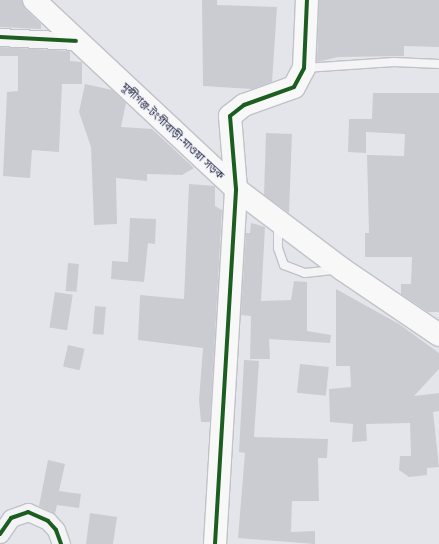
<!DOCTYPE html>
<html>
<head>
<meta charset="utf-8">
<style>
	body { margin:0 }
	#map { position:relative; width:439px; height:544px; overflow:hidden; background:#e4e5ea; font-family:"Noto Sans","Noto Sans Bengali",sans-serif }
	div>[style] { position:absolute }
	.building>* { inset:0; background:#cbccd2; transform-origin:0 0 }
	.roads { filter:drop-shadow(1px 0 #c1c2c8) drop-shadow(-1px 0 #c1c2c8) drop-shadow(0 1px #c1c2c8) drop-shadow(0 -1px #c1c2c8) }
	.lane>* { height:8px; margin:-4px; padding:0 4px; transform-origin:4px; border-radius:4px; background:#f4f4f7 }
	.street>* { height:17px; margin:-8.5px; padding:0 8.5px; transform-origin:8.5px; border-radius:8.5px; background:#f4f4f7 }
	.secondary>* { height:22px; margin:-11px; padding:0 11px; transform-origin:11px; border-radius:11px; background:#f8f8f8 }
	.primary>* { height:22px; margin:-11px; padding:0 11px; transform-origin:11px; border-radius:11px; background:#f8f8f8 }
	.cycleway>* { height:4px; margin:-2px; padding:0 2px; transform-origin:2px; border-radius:2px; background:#1b5e20 }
	span { translate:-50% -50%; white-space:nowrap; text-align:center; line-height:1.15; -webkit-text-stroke:3px #f2f4f9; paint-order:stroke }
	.street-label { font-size:11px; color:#282c46 }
</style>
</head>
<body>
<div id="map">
	<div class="building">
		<i style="clip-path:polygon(0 0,22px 0,25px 9px,41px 24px,41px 29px,0 27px)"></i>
		<i style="clip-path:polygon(202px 0,217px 0,217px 5px,277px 7px,272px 82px,252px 89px,203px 86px)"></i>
		<i style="clip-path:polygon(319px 0,439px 0,439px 47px,404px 46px,404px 56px,338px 57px,317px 62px)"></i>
		<i style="clip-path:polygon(0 47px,70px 51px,70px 61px,82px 62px,82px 84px,62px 84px,59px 152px,32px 150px,30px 178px,3px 176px,7px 92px,18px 91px,18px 56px,0 56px)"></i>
		<i style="clip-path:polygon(85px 84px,112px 90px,126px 103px,121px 127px,152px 129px,194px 168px,182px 175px,147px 174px,147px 181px,116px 178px,117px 224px,94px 225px,91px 147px,79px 112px)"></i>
		<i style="clip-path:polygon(373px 93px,439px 93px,439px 312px,428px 312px,401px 294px,401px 284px,411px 284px,412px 257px,365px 257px,365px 233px,369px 233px,367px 155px,404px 156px,405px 134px,366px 132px,366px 153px,348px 152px,349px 119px,372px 119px)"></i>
		<i style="clip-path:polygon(266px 133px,292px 134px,289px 213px,264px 195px)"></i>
		<i style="clip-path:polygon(189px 184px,215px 186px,215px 206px,222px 210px,210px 422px,201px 422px,199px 400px,203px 348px,138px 340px,140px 295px,184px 299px)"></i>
		<i style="clip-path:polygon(130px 218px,156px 219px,155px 244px,148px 243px,144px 282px,111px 279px,112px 261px,128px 262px)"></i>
		<i style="clip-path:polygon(251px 223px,265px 227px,261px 301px,291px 300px,294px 281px,307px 282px,307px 331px,331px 335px,330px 343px,269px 339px,270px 359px,250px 359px,251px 316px,241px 315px,246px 233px,250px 233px)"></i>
		<i style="left:68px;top:263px;width:11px;height:28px;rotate:5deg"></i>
		<i style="clip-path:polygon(336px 289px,399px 324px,439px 353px,439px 369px,414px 396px,439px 393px,439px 411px,433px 412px,439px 467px,427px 468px,427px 475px,409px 477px,399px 470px,400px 456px,411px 456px,410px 423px,366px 424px,367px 441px,352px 442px,353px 424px,330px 422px,329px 389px,351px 387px,350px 366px,336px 366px)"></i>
		<i style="left:55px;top:292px;width:18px;height:36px;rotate:9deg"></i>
		<i style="left:95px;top:306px;width:11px;height:28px;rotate:5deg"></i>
		<i style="left:68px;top:345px;width:17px;height:22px;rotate:13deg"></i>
		<i style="clip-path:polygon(244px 360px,259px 361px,254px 437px,328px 439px,327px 458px,318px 458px,319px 501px,292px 501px,291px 532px,315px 531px,315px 544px,238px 538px,245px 453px,239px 452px)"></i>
		<i style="left:300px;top:364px;width:29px;height:29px;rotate:6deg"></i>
		<i style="clip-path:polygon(48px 460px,65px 464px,59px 491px,81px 494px,79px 508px,57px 505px,55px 514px,39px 506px)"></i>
		<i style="clip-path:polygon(90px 513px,117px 517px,113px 544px,86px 544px)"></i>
	</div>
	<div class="roads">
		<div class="lane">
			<i style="left:305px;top:68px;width:89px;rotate:-3.9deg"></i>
			<i style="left:394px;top:62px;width:45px;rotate:2.5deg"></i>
			<i style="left:278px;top:223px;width:25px;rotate:90deg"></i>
			<i style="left:278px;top:248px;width:18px;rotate:71deg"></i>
			<i style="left:284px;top:265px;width:22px;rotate:21deg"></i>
			<i style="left:305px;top:273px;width:30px;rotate:-6deg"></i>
		</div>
		<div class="street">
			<i style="left:0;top:37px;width:76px;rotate:3deg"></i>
			<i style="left:0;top:534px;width:19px;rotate:-55deg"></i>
			<i style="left:11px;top:518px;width:18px;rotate:-19deg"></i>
			<i style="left:28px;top:512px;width:22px;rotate:24deg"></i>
			<i style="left:48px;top:521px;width:12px;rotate:48deg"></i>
			<i style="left:56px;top:530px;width:15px;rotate:70deg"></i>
		</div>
		<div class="secondary">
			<i style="left:215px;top:544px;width:356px;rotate:-86.6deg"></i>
			<i style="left:236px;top:189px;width:73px;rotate:-94.7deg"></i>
			<i style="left:230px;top:116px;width:18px;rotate:-38deg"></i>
			<i style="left:244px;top:105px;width:53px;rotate:-19.8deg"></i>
			<i style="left:294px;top:87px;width:21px;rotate:-62deg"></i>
			<i style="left:304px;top:68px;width:68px;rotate:-87.5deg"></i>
		</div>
		<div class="primary">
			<i style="left:34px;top:0;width:277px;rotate:43.1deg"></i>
			<i style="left:236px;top:189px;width:133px;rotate:37deg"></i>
			<i style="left:342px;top:269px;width:117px;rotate:34.2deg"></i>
		</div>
	</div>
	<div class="cycleway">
		<i style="left:0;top:37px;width:76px;rotate:3deg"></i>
		<i style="left:0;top:534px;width:19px;rotate:-55deg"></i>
		<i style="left:11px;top:518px;width:18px;rotate:-19deg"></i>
		<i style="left:28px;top:512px;width:22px;rotate:24deg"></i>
		<i style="left:48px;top:521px;width:12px;rotate:48deg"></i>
		<i style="left:56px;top:530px;width:15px;rotate:70deg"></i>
		<i style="left:215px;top:544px;width:356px;rotate:-86.6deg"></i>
		<i style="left:236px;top:189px;width:73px;rotate:-94.7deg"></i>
		<i style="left:230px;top:116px;width:18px;rotate:-38deg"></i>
		<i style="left:244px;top:105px;width:53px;rotate:-19.8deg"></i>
		<i style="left:294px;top:87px;width:21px;rotate:-62deg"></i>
		<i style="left:304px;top:68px;width:68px;rotate:-87.5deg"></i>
	</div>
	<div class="street-label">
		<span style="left:173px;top:131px;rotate:43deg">মুন্সীগঞ্জ-টংগীবাড়ী-মাওয়া সড়ক</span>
	</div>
</div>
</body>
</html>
